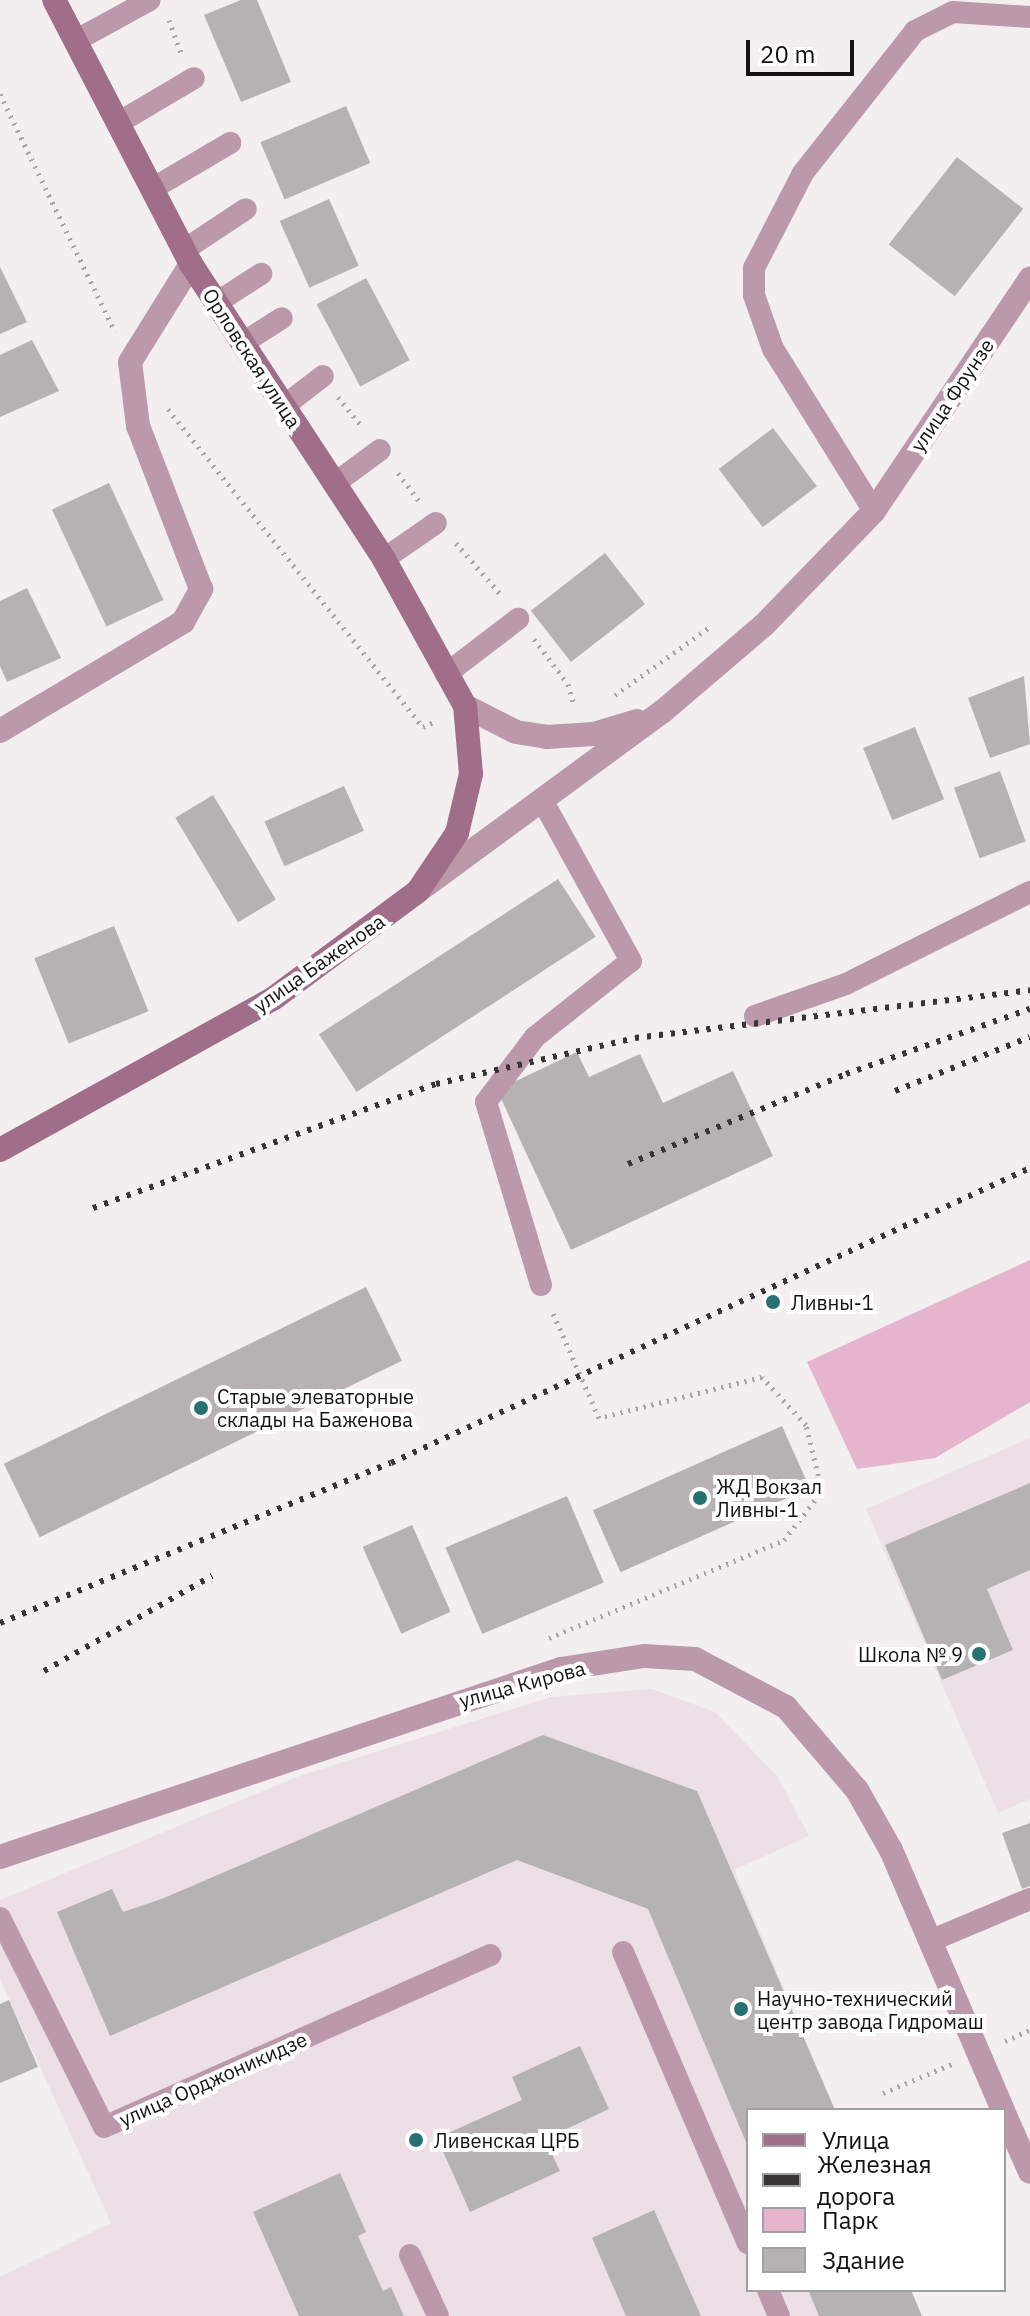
<!DOCTYPE html>
<html>
<head>
<meta charset="utf-8">
<style>
	body { margin:0 }
	#map { position:relative; width:1030px; height:2316px; overflow:hidden; background:#f3eff1; font-family:"IBM Plex Sans",sans-serif }
	div>[style] { position:absolute }
	.built>* { inset:0; background:#ece0e6 }
	.green>* { inset:0; background:#e5b5cd }
	.building>* { inset:0; background:#b6b2b4; transform-origin:0 0 }
	.path>* { height:5px; margin-top:-2.5px; transform-origin:0; background:repeating-linear-gradient(90deg,#a8a4a6 0 2px,transparent 0 8px) }
	.service>* { height:22px; margin:-11px; padding:0 11px; transform-origin:11px; border-radius:11px; background:#bc99aa }
	.minor>* { height:24px; margin:-12px; padding:0 12px; transform-origin:12px; border-radius:12px; background:#bc99aa }
	.tertiary>* { height:24px; margin:-12px; padding:0 12px; transform-origin:12px; border-radius:12px; background:#bc99aa }
	.secondary>* { height:24px; margin:-12px; padding:0 12px; transform-origin:12px; border-radius:12px; background:#a06e88 }
	.rail>* { height:6px; margin-top:-3px; transform-origin:0; background:repeating-linear-gradient(90deg,#383536 0 4px,transparent 0 12px) }
	.dots>* { width:22px; height:22px; translate:-50% -50%; box-sizing:border-box; border:4px solid #fff; border-radius:50% }
	span { translate:-50% -50%; white-space:nowrap; text-align:center; line-height:1.15; -webkit-text-stroke:8px #fff; paint-order:stroke }
	.street-label { font-size:20px; color:#131112 }
	.poi-label { font-size:20px; color:#131112 }
	.left { translate:0 -50%; text-align:left }
	.right { translate:-100% -50%; text-align:right }
	.legend { position:absolute; left:746px; top:2108px; width:260px; height:184px; box-sizing:border-box; background:#fff; border:2px solid #a1a0a0; margin:0; padding:10px 14px; list-style:none; font-size:24px; color:#131112 }
	.legend li { display:flex; align-items:center; gap:16px; height:40px }
	.legend b { width:40px; border:2px solid #a1a0a0 }
	.scale { position:absolute; left:746px; top:40px; width:108px; height:36px; box-sizing:border-box; border:4px solid #131112; border-top:0; padding-left:10px; font-size:24px; line-height:28px; white-space:nowrap; color:#131112; -webkit-text-stroke:6px #fff; paint-order:stroke }
</style>
</head>
<body>
<div id="map">
	<div class="built">
		<i style="clip-path:polygon(1030px 1438px,1030px 1799px,998px 1813px,866px 1509px)"></i>
		<i style="clip-path:polygon(652px 1689px,715px 1712px,778px 1777px,809px 1836px,734px 1870px,835px 2110px,748px 2110px,748px 2290px,911px 2290px,922px 2316px,0 2316px,0 2277px,111px 2223px,0 1979px,0 1900px,299px 1776px,551px 1697px)"></i>
	</div>
	<div class="green">
		<i style="clip-path:polygon(1030px 1260px,1030px 1402px,935px 1458px,857px 1469px,807px 1362px)"></i>
	</div>
	<div class="building">
		<i style="clip-path:polygon(241px 0,257px 0,291px 82px,241px 102px,204px 15px)"></i>
		<i style="left:346px;top:106px;width:62px;height:93px;rotate:67deg"></i>
		<i style="left:957px;top:157px;width:84px;height:111px;rotate:38deg"></i>
		<i style="left:329px;top:199px;width:73px;height:54px;rotate:66deg"></i>
		<i style="clip-path:polygon(0 267px,27px 322px,0 334px)"></i>
		<i style="left:366px;top:278px;width:93px;height:56px;rotate:62deg"></i>
		<i style="clip-path:polygon(32px 340px,59px 391px,0 417px,0 355px)"></i>
		<i style="left:773px;top:428px;width:73px;height:68px;rotate:53deg"></i>
		<i style="left:109px;top:483px;width:129px;height:63px;rotate:65deg"></i>
		<i style="left:605px;top:553px;width:65px;height:94px;rotate:52deg"></i>
		<i style="clip-path:polygon(27px 588px,61px 658px,7px 682px,0 666px,0 601px)"></i>
		<i style="clip-path:polygon(1024px 676px,1030px 744px,990px 758px,968px 698px)"></i>
		<i style="left:915px;top:727px;width:78px;height:56px;rotate:68deg"></i>
		<i style="left:1000px;top:771px;width:75px;height:49px;rotate:70deg"></i>
		<i style="left:344px;top:786px;width:49px;height:87px;rotate:66deg"></i>
		<i style="left:213px;top:795px;width:122px;height:44px;rotate:59deg"></i>
		<i style="left:558px;top:879px;width:69px;height:285px;rotate:57deg"></i>
		<i style="left:114px;top:926px;width:92px;height:86px;rotate:68deg"></i>
		<i style="clip-path:polygon(577px 1052px,589px 1077px,640px 1054px,663px 1103px,733px 1071px,773px 1156px,571px 1250px,497px 1090px)"></i>
		<i style="left:366px;top:1287px;width:82px;height:403px;rotate:64deg"></i>
		<i style="left:782px;top:1426px;width:68px;height:207px;rotate:66deg"></i>
		<i style="clip-path:polygon(1030px 1483px,1030px 1570px,987px 1589px,1013px 1650px,942px 1680px,885px 1545px)"></i>
		<i style="left:567px;top:1496px;width:94px;height:132px;rotate:67deg"></i>
		<i style="left:412px;top:1525px;width:95px;height:54px;rotate:66deg"></i>
		<i style="clip-path:polygon(543px 1735px,697px 1791px,835px 2110px,748px 2110px,748px 2147px,648px 1909px,517px 1860px,110px 2036px,57px 1912px,112px 1889px,123px 1912px,164px 1898px)"></i>
		<i style="clip-path:polygon(1030px 1823px,1030px 1886px,1022px 1889px,1002px 1833px)"></i>
		<i style="clip-path:polygon(9px 2000px,38px 2067px,0 2083px,0 2004px)"></i>
		<i style="clip-path:polygon(580px 2046px,609px 2109px,545px 2139px,560px 2171px,470px 2212px,437px 2138px,522px 2100px,512px 2077px)"></i>
		<i style="clip-path:polygon(340px 2173px,366px 2232px,358px 2236px,383px 2291px,391px 2287px,404px 2316px,299px 2316px,253px 2212px)"></i>
		<i style="clip-path:polygon(654px 2210px,701px 2316px,626px 2316px,592px 2238px)"></i>
		<i style="clip-path:polygon(808px 2290px,911px 2290px,922px 2316px,819px 2316px)"></i>
	</div>
	<div class="path">
		<i style="left:169px;top:20px;width:37px;rotate:70deg"></i>
		<i style="left:0;top:94px;width:264px;rotate:64.2deg"></i>
		<i style="left:338px;top:397px;width:38px;rotate:51deg"></i>
		<i style="left:168px;top:409px;width:408px;rotate:51.3deg"></i>
		<i style="left:423px;top:727px;width:14px;rotate:-25deg"></i>
		<i style="left:398px;top:473px;width:34px;rotate:53deg"></i>
		<i style="left:456px;top:543px;width:70px;rotate:49deg"></i>
		<i style="left:534px;top:639px;width:56px;rotate:52.9deg"></i>
		<i style="left:568px;top:684px;width:22px;rotate:74deg"></i>
		<i style="left:615px;top:695px;width:118px;rotate:-35.7deg"></i>
		<i style="left:549px;top:1638px;width:255px;rotate:-22.6deg"></i>
		<i style="left:784px;top:1540px;width:62px;rotate:-52.2deg"></i>
		<i style="left:822px;top:1491px;width:68px;rotate:-103.6deg"></i>
		<i style="left:806px;top:1425px;width:65px;rotate:-132.5deg"></i>
		<i style="left:762px;top:1377px;width:168px;rotate:165.9deg"></i>
		<i style="left:599px;top:1418px;width:117px;rotate:-113.7deg"></i>
		<i style="left:1005px;top:2041px;width:27px;rotate:-24deg"></i>
		<i style="left:883px;top:2093px;width:75px;rotate:-22.8deg"></i>
	</div>
	<div class="service">
		<i style="left:75px;top:41px;width:85px;rotate:-28.7deg"></i>
		<i style="left:118px;top:123px;width:88px;rotate:-30.6deg"></i>
		<i style="left:152px;top:189px;width:91px;rotate:-30.5deg"></i>
		<i style="left:184px;top:250px;width:74px;rotate:-33.5deg"></i>
		<i style="left:216px;top:303px;width:54px;rotate:-32.8deg"></i>
		<i style="left:243px;top:343px;width:46px;rotate:-32.7deg"></i>
		<i style="left:284px;top:406px;width:49px;rotate:-37.6deg"></i>
		<i style="left:334px;top:484px;width:57px;rotate:-36.5deg"></i>
		<i style="left:874px;top:511px;width:191px;rotate:-121.9deg"></i>
		<i style="left:773px;top:349px;width:57px;rotate:-109.4deg"></i>
		<i style="left:754px;top:295px;width:27px;rotate:-90deg"></i>
		<i style="left:754px;top:268px;width:107px;rotate:-62.7deg"></i>
		<i style="left:803px;top:173px;width:181px;rotate:-51.7deg"></i>
		<i style="left:915px;top:31px;width:42px;rotate:-26.6deg"></i>
		<i style="left:953px;top:12px;width:77px;rotate:3.7deg"></i>
		<i style="left:384px;top:559px;width:63px;rotate:-34.7deg"></i>
		<i style="left:446px;top:674px;width:91px;rotate:-37.4deg"></i>
		<i style="left:755px;top:1016px;width:96px;rotate:-19.4deg"></i>
		<i style="left:846px;top:984px;width:206px;rotate:-26.6deg"></i>
		<i style="left:541px;top:1285px;width:191px;rotate:-106.7deg"></i>
		<i style="left:486px;top:1102px;width:81px;rotate:-53deg"></i>
		<i style="left:535px;top:1037px;width:122px;rotate:-38.4deg"></i>
		<i style="left:631px;top:961px;width:184px;rotate:-118.9deg"></i>
		<i style="left:0;top:1918px;width:233px;rotate:63.5deg"></i>
		<i style="left:104px;top:2127px;width:423px;rotate:-24deg"></i>
		<i style="left:930px;top:1941px;width:108px;rotate:-22.8deg"></i>
		<i style="left:623px;top:1952px;width:317px;rotate:66.8deg"></i>
		<i style="left:410px;top:2255px;width:67px;rotate:65.3deg"></i>
		<i style="left:768px;top:2290px;width:28px;rotate:67deg"></i>
	</div>
	<div class="minor">
		<i style="left:0;top:731px;width:213px;rotate:-30.8deg"></i>
		<i style="left:183px;top:622px;width:38px;rotate:-61deg"></i>
		<i style="left:201px;top:589px;width:175px;rotate:-111.1deg"></i>
		<i style="left:138px;top:426px;width:64px;rotate:-97.1deg"></i>
		<i style="left:130px;top:362px;width:115px;rotate:-58.1deg"></i>
	</div>
	<div class="tertiary">
		<i style="left:465px;top:706px;width:57px;rotate:27deg"></i>
		<i style="left:516px;top:732px;width:30px;rotate:9deg"></i>
		<i style="left:546px;top:737px;width:48px;rotate:-3.6deg"></i>
		<i style="left:594px;top:734px;width:45px;rotate:-16.8deg"></i>
		<i style="left:422px;top:888px;width:298px;rotate:-36.3deg"></i>
		<i style="left:662px;top:712px;width:134px;rotate:-40.5deg"></i>
		<i style="left:764px;top:625px;width:158px;rotate:-46deg"></i>
		<i style="left:874px;top:511px;width:280px;rotate:-56.1deg"></i>
		<i style="left:0;top:1857px;width:592px;rotate:-18.53deg"></i>
		<i style="left:561px;top:1669px;width:84px;rotate:-8.9deg"></i>
		<i style="left:644px;top:1656px;width:51px;rotate:3.4deg"></i>
		<i style="left:695px;top:1659px;width:103px;rotate:27.8deg"></i>
		<i style="left:786px;top:1707px;width:109px;rotate:49.5deg"></i>
		<i style="left:857px;top:1790px;width:69px;rotate:60.5deg"></i>
		<i style="left:891px;top:1850px;width:283px;rotate:66.7deg"></i>
		<i style="left:1004px;top:2113px;width:64px;rotate:66.2deg"></i>
	</div>
	<div class="secondary">
		<i style="left:0;top:1150px;width:313px;rotate:-29deg"></i>
		<i style="left:274px;top:998px;width:179px;rotate:-36.6deg"></i>
		<i style="left:418px;top:891px;width:70px;rotate:-56.1deg"></i>
		<i style="left:457px;top:833px;width:61px;rotate:-76.7deg"></i>
		<i style="left:471px;top:774px;width:68px;rotate:-95deg"></i>
		<i style="left:465px;top:706px;width:168px;rotate:-118.9deg"></i>
		<i style="left:384px;top:559px;width:353px;rotate:-123.2deg"></i>
		<i style="left:191px;top:264px;width:297px;rotate:-117.4deg"></i>
	</div>
	<div class="rail">
		<i style="left:895px;top:1091px;width:145px;rotate:-21.8deg"></i>
		<i style="left:628px;top:1164px;width:236px;rotate:-22.4deg"></i>
		<i style="left:846px;top:1074px;width:195px;rotate:-19.5deg"></i>
		<i style="left:93px;top:1208px;width:365px;rotate:-19.9deg"></i>
		<i style="left:436px;top:1084px;width:204px;rotate:-13deg"></i>
		<i style="left:635px;top:1038px;width:398px;rotate:-6.9deg"></i>
		<i style="left:0;top:1623px;width:422px;rotate:-22.3deg"></i>
		<i style="left:391px;top:1463px;width:704px;rotate:-24.78deg"></i>
		<i style="left:44px;top:1671px;width:193px;rotate:-29.5deg"></i>
	</div>
	<div class="dots">
		<i style="left:773px;top:1302px;background:#277173"></i>
		<i style="left:201px;top:1408px;background:#277173"></i>
		<i style="left:700px;top:1498px;background:#277173"></i>
		<i style="left:979px;top:1654px;background:#277173"></i>
		<i style="left:741px;top:2009px;background:#277173"></i>
		<i style="left:416px;top:2140px;background:#277173"></i>
	</div>
	<div class="street-label">
		<span style="left:252px;top:358px;rotate:57deg">Орловская улица</span>
		<span style="left:952px;top:395px;rotate:-56deg">улица Фрунзе</span>
		<span style="left:319px;top:963px;rotate:-35deg">улица Баженова</span>
		<span style="left:522px;top:1684px;rotate:-15deg">улица Кирова</span>
		<span style="left:213px;top:2079px;rotate:-24deg">улица Орджоникидзе</span>
	</div>
	<div class="poi-label">
		<span class="left" style="left:791px;top:1302px">Ливны-1</span>
		<span class="left" style="left:217px;top:1408px">Старые элеваторные<br>склады на Баженова</span>
		<span class="left" style="left:716px;top:1498px">ЖД Вокзал<br>Ливны-1</span>
		<span class="right" style="left:963px;top:1654px">Школа № 9</span>
		<span class="left" style="left:757px;top:2010px">Научно-технический<br>центр завода Гидромаш</span>
		<span class="left" style="left:434px;top:2140px">Ливенская ЦРБ</span>
	</div>
	<ul class="legend">
	<li><b style="height:10px;background:#a06e88"></b>Улица</li>
	<li><b style="height:10px;background:#383536"></b>Железная дорога</li>
	<li><b style="height:22px;background:#e5b5cd"></b>Парк</li>
	<li><b style="height:22px;background:#b6b2b4"></b>Здание</li>
	</ul>
	<div class="scale">20 m</div>
</div>
</body>
</html>
